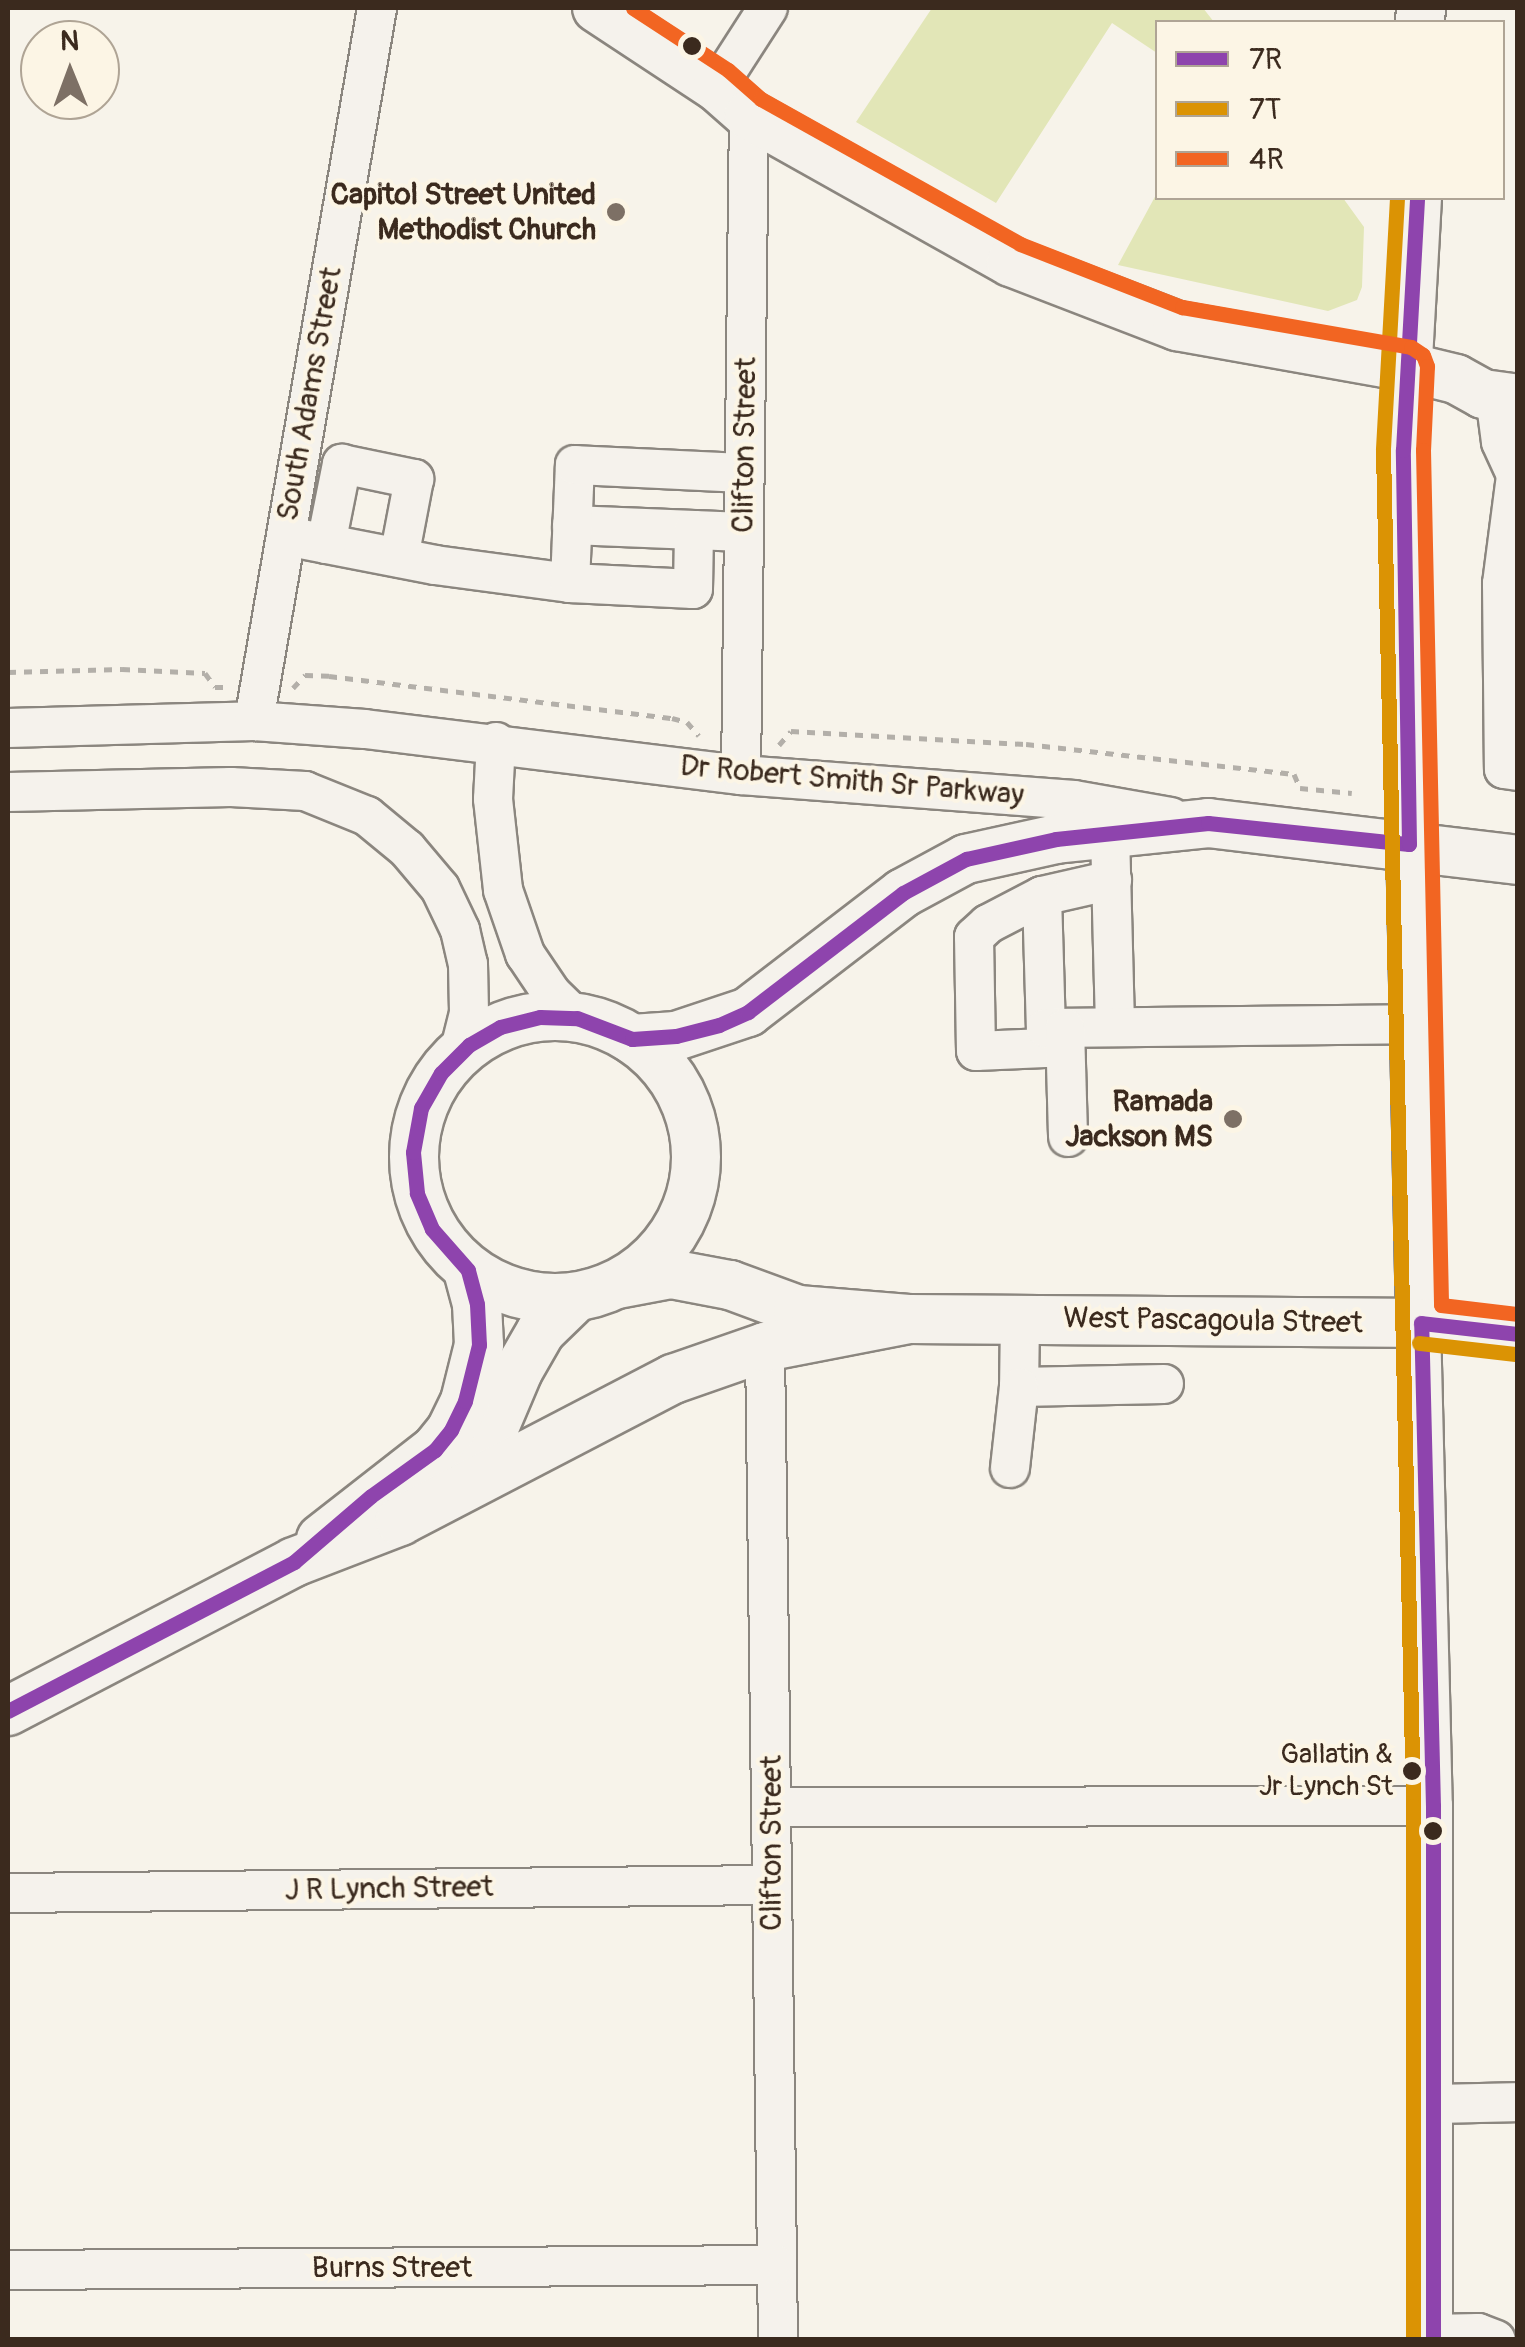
<!DOCTYPE html>
<html>
<head>
<meta charset="utf-8">
<style>
	body { margin:0 }
	#map { position:relative; width:1525px; height:2347px; overflow:hidden; background:#f7f3ea; font-family:Pangolin,sans-serif }
	div>[style] { position:absolute }
	.green>* { inset:0; background:#e2e6b7 }
	.path>* { height:5px; margin-top:-2.5px; transform-origin:0; background:repeating-linear-gradient(90deg,#b3afa9 0 8px,transparent 0 16px) }
	.roads { filter:drop-shadow(2px 0 #8b867f) drop-shadow(-2px 0 #8b867f) drop-shadow(0 2px #8b867f) drop-shadow(0 -2px #8b867f) }
	.minor>* { height:38px; margin:-19px; padding:0 19px; transform-origin:19px; border-radius:19px; background:#f5f2ec }
	.major>* { height:48px; margin:-24px; padding:0 24px; transform-origin:24px; border-radius:24px; background:#f5f2ec }
	.major>.ring { margin:-24px; padding:0; box-sizing:content-box; background:none; border:48px solid #f5f2ec; border-radius:50% }
	.bus-1>* { height:15px; margin:-7.5px; padding:0 7.5px; transform-origin:7.5px; border-radius:7.5px; background:#8e44ad }
	.bus-2>* { height:15px; margin:-7.5px; padding:0 7.5px; transform-origin:7.5px; border-radius:7.5px; background:#db9304 }
	.bus-3>* { height:15px; margin:-7.5px; padding:0 7.5px; transform-origin:7.5px; border-radius:7.5px; background:#f26522 }
	.dots>* { width:28px; height:28px; translate:-50% -50%; box-sizing:border-box; border:5px solid #fcf5e5; border-radius:50% }
	span { translate:-50% -50%; white-space:nowrap; text-align:center; line-height:1.15; -webkit-text-stroke:8px #fcf5e5; paint-order:stroke }
	.bus-label { font-size:28px; color:#3b2a1e }
	.right { translate:-100% -50%; text-align:right }
	.poi-label { font-size:30px; color:#3b2a1e; font-weight:700 }
	.street-label { font-size:30px; color:#3b2a1e }
	.frame { position:absolute; inset:0; border:10px solid #3b2a1e; pointer-events:none }
	.legend { position:absolute; left:1155px; top:20px; width:350px; height:180px; box-sizing:border-box; background:#fcf5e5; border:2px solid #afa495; margin:0; padding:12px 18px; list-style:none; font-size:30px; color:#3b2a1e }
	.legend li { display:flex; align-items:center; gap:20px; height:50px }
	.legend b { width:50px; border:2px solid #afa495 }
	.north { position:absolute; left:20px; top:20px; width:100px; height:100px; box-sizing:border-box; background:#fcf5e5; border:2px solid #afa495; border-radius:50%; rotate:359deg; font-size:28px; font-weight:700; line-height:40px; text-align:center; color:#3b2a1e }
	.north::after { content:''; display:block; margin:auto; width:35px; height:45px; background:#7d7065; clip-path:polygon(50% 0,100% 100%,50% 72%,0 100%) }
</style>
</head>
<body>
<div id="map">
	<div class="green">
		<i style="clip-path:polygon(932px 8px,1203px 8px,1214px 22px,1158px 22px,1157px 53px,1112px 23px,996px 203px,856px 122px)"></i>
		<i style="clip-path:polygon(1157px 193px,1158px 198px,1343px 198px,1364px 227px,1362px 287px,1357px 300px,1328px 311px,1118px 265px)"></i>
	</div>
	<div class="path">
		<i style="left:8px;top:672px;width:114px;rotate:-1.5deg"></i>
		<i style="left:122px;top:669px;width:83px;rotate:2.8deg"></i>
		<i style="left:205px;top:673px;width:17px;rotate:54deg"></i>
		<i style="left:215px;top:687px;width:12px"></i>
		<i style="left:293px;top:688px;width:18px;rotate:-47deg"></i>
		<i style="left:305px;top:675px;width:24px;rotate:2deg"></i>
		<i style="left:329px;top:676px;width:346px;rotate:7deg"></i>
		<i style="left:672px;top:718px;width:16px;rotate:15deg"></i>
		<i style="left:687px;top:722px;width:18px;rotate:49deg"></i>
		<i style="left:779px;top:745px;width:18px;rotate:-49deg"></i>
		<i style="left:791px;top:731px;width:235px;rotate:3.2deg"></i>
		<i style="left:1026px;top:744px;width:270px;rotate:6.4deg"></i>
		<i style="left:1294px;top:774px;width:15px;rotate:67deg"></i>
		<i style="left:1300px;top:788px;width:52px;rotate:5.5deg"></i>
	</div>
	<div class="roads">
		<div class="minor">
			<i style="left:717px;top:87px;width:94px;rotate:-57.2deg"></i>
			<i style="left:1495px;top:396px;width:46px;rotate:82.6deg"></i>
			<i style="left:1501px;top:442px;width:41px;rotate:65.3deg"></i>
			<i style="left:1516px;top:476px;width:109px;rotate:97.4deg"></i>
			<i style="left:1502px;top:584px;width:23px;rotate:47deg"></i>
			<i style="left:572px;top:525px;width:122px;rotate:2.3deg"></i>
			<i style="left:286px;top:536px;width:152px;rotate:11deg"></i>
			<i style="left:435px;top:565px;width:136px;rotate:7.6deg"></i>
			<i style="left:570px;top:583px;width:118px;rotate:-87.6deg"></i>
			<i style="left:575px;top:465px;width:170px;rotate:2.7deg"></i>
			<i style="left:326px;top:544px;width:82px;rotate:-78.7deg"></i>
			<i style="left:342px;top:464px;width:74px;rotate:11.8deg"></i>
			<i style="left:414px;top:479px;width:80px;rotate:100.8deg"></i>
			<i style="left:570px;top:583px;width:123px;rotate:2.8deg"></i>
			<i style="left:693px;top:589px;width:59px;rotate:-89deg"></i>
			<i style="left:694px;top:530px;width:50px;rotate:2.3deg"></i>
			<i style="left:1502px;top:584px;width:185px;rotate:89.4deg"></i>
			<i style="left:1504px;top:769px;width:14px;rotate:8deg"></i>
			<i style="left:254px;top:721px;width:724px;rotate:-80.21deg"></i>
			<i style="left:8px;top:728px;width:246px;rotate:-1.6deg"></i>
			<i style="left:254px;top:721px;width:111px;rotate:4.1deg"></i>
			<i style="left:365px;top:729px;width:379px;rotate:7deg"></i>
			<i style="left:741px;top:775px;width:334px;rotate:4.3deg"></i>
			<i style="left:1074px;top:800px;width:98px;rotate:9.9deg"></i>
			<i style="left:496px;top:742px;width:57px;rotate:93deg"></i>
			<i style="left:493px;top:799px;width:92px;rotate:83.7deg"></i>
			<i style="left:503px;top:890px;width:68px;rotate:71deg"></i>
			<i style="left:525px;top:954px;width:48px;rotate:56deg"></i>
			<i style="left:552px;top:994px;width:35px;rotate:44deg"></i>
			<i style="left:741px;top:775px;width:660px;rotate:-89.31deg"></i>
			<i style="left:8px;top:792px;width:223px;rotate:-1.3deg"></i>
			<i style="left:231px;top:787px;width:74px;rotate:3.1deg"></i>
			<i style="left:305px;top:791px;width:67px;rotate:22deg"></i>
			<i style="left:367px;top:816px;width:52px;rotate:39.5deg"></i>
			<i style="left:407px;top:849px;width:51px;rotate:49.8deg"></i>
			<i style="left:440px;top:888px;width:47px;rotate:64.5deg"></i>
			<i style="left:460px;top:930px;width:35px;rotate:77deg"></i>
			<i style="left:468px;top:964px;width:49px;rotate:88.8deg"></i>
			<i style="left:469px;top:1013px;width:41px;rotate:104deg"></i>
			<i style="left:1110px;top:834px;width:193px;rotate:88.5deg"></i>
			<i style="left:1042px;top:896px;width:72px;rotate:-12.9deg"></i>
			<i style="left:1046px;top:1028px;width:20px;rotate:93deg"></i>
			<i style="left:1045px;top:1048px;width:69px;rotate:177.5deg"></i>
			<i style="left:976px;top:1051px;width:114px;rotate:-91deg"></i>
			<i style="left:974px;top:937px;width:19px;rotate:-43deg"></i>
			<i style="left:988px;top:924px;width:61px;rotate:-27.4deg"></i>
			<i style="left:1042px;top:896px;width:132px;rotate:88.3deg"></i>
			<i style="left:1046px;top:1028px;width:368px;rotate:-0.6deg"></i>
			<i style="left:1065px;top:1028px;width:109px;rotate:88.4deg"></i>
			<i style="left:1020px;top:1319px;width:68px;rotate:90.8deg"></i>
			<i style="left:1019px;top:1387px;width:145px;rotate:-1.2deg"></i>
			<i style="left:1421px;top:1323px;width:483px;rotate:88.6deg"></i>
			<i style="left:1433px;top:1806px;width:534px;rotate:90deg"></i>
			<i style="left:765px;top:1347px;width:993px;rotate:89.25deg"></i>
			<i style="left:1010px;top:1468px;width:81px;rotate:-83.7deg"></i>
			<i style="left:774px;top:1807px;width:659px;rotate:-0.09deg"></i>
			<i style="left:8px;top:1893px;width:763px;rotate:-0.6deg"></i>
			<i style="left:1433px;top:2104px;width:85px;rotate:-1.3deg"></i>
			<i style="left:8px;top:2270px;width:769px;rotate:-0.37deg"></i>
			<i style="left:1433px;top:2334px;width:45px;rotate:-1.3deg"></i>
			<i style="left:1478px;top:2333px;width:19px;rotate:21deg"></i>
		</div>
		<div class="major">
			<i style="left:597px;top:8px;width:144px;rotate:33.4deg"></i>
			<i style="left:717px;top:87px;width:43px;rotate:41.2deg"></i>
			<i style="left:749px;top:115px;width:300px;rotate:29.3deg"></i>
			<i style="left:1011px;top:262px;width:178px;rotate:21.1deg"></i>
			<i style="left:1177px;top:326px;width:234px;rotate:10.1deg"></i>
			<i style="left:1407px;top:367px;width:50px;rotate:13.8deg"></i>
			<i style="left:1456px;top:379px;width:31px;rotate:29deg"></i>
			<i style="left:1483px;top:394px;width:35px;rotate:8deg"></i>
			<i style="left:1420px;top:22px;width:14px;rotate:-86deg"></i>
			<i style="left:1417px;top:198px;width:252px;rotate:93.2deg"></i>
			<i style="left:1403px;top:450px;width:873px;rotate:88.82deg"></i>
			<i class="ring" style="left:414px;top:1016px;width:234px;height:234px"></i>
			<i style="left:632px;top:1039px;width:44px;rotate:-3.9deg"></i>
			<i style="left:676px;top:1036px;width:76px;rotate:-18.4deg"></i>
			<i style="left:748px;top:1012px;width:195px;rotate:-37.5deg"></i>
			<i style="left:903px;top:893px;width:72px;rotate:-28.4deg"></i>
			<i style="left:966px;top:859px;width:92px;rotate:-12.5deg"></i>
			<i style="left:1056px;top:839px;width:153px;rotate:-6deg"></i>
			<i style="left:1208px;top:823px;width:312px;rotate:6.8deg"></i>
			<i style="left:618px;top:1284px;width:54px;rotate:-10.7deg"></i>
			<i style="left:671px;top:1274px;width:60px;rotate:10.6deg"></i>
			<i style="left:730px;top:1285px;width:72px;rotate:20.2deg"></i>
			<i style="left:798px;top:1310px;width:111px;rotate:4.6deg"></i>
			<i style="left:909px;top:1319px;width:512px;rotate:0.45deg"></i>
			<i style="left:1421px;top:1323px;width:98px;rotate:6.5deg"></i>
			<i style="left:472px;top:1480px;width:118px;rotate:-67.1deg"></i>
			<i style="left:518px;top:1371px;width:46px;rotate:-60.1deg"></i>
			<i style="left:541px;top:1331px;width:47px;rotate:-44.1deg"></i>
			<i style="left:321px;top:1539px;width:145px;rotate:-38deg"></i>
			<i style="left:435px;top:1450px;width:26px;rotate:-51deg"></i>
			<i style="left:451px;top:1430px;width:32px;rotate:-64deg"></i>
			<i style="left:465px;top:1401px;width:58px;rotate:-76deg"></i>
			<i style="left:479px;top:1345px;width:41px;rotate:-92.8deg"></i>
			<i style="left:477px;top:1304px;width:35px;rotate:-105deg"></i>
			<i style="left:8px;top:1711px;width:322px;rotate:-27.5deg"></i>
			<i style="left:294px;top:1562px;width:114px;rotate:-21.1deg"></i>
			<i style="left:400px;top:1521px;width:308px;rotate:-27.5deg"></i>
			<i style="left:673px;top:1379px;width:97px;rotate:-19.2deg"></i>
			<i style="left:765px;top:1347px;width:147px;rotate:-11deg"></i>
		</div>
	</div>
	<div class="bus-1">
		<i style="left:8px;top:1711px;width:322px;rotate:-27.5deg"></i>
		<i style="left:294px;top:1562px;width:101px;rotate:-40.6deg"></i>
		<i style="left:371px;top:1496px;width:79px;rotate:-35.7deg"></i>
		<i style="left:435px;top:1450px;width:26px;rotate:-51deg"></i>
		<i style="left:451px;top:1430px;width:32px;rotate:-64deg"></i>
		<i style="left:465px;top:1401px;width:58px;rotate:-76deg"></i>
		<i style="left:479px;top:1345px;width:41px;rotate:-92.8deg"></i>
		<i style="left:477px;top:1304px;width:35px;rotate:-105deg"></i>
		<i style="left:468px;top:1270px;width:55px;rotate:-131.3deg"></i>
		<i style="left:432px;top:1229px;width:39px;rotate:-113deg"></i>
		<i style="left:417px;top:1193px;width:41px;rotate:-95.6deg"></i>
		<i style="left:413px;top:1152px;width:45px;rotate:-79.7deg"></i>
		<i style="left:421px;top:1108px;width:40px;rotate:-60.3deg"></i>
		<i style="left:441px;top:1073px;width:40px;rotate:-45deg"></i>
		<i style="left:469px;top:1045px;width:36px;rotate:-30deg"></i>
		<i style="left:500px;top:1027px;width:41px;rotate:-14deg"></i>
		<i style="left:540px;top:1017px;width:37px;rotate:2deg"></i>
		<i style="left:577px;top:1018px;width:59px;rotate:20.9deg"></i>
		<i style="left:632px;top:1039px;width:44px;rotate:-3.9deg"></i>
		<i style="left:676px;top:1036px;width:44px;rotate:-14.3deg"></i>
		<i style="left:719px;top:1025px;width:32px;rotate:-24deg"></i>
		<i style="left:748px;top:1012px;width:195px;rotate:-37.5deg"></i>
		<i style="left:903px;top:893px;width:72px;rotate:-28.4deg"></i>
		<i style="left:966px;top:859px;width:92px;rotate:-12.5deg"></i>
		<i style="left:1056px;top:839px;width:153px;rotate:-6deg"></i>
		<i style="left:1208px;top:823px;width:202px;rotate:6deg"></i>
		<i style="left:1409px;top:844px;width:394px;rotate:-90.9deg"></i>
		<i style="left:1403px;top:450px;width:252px;rotate:-86.8deg"></i>
		<i style="left:1433px;top:2340px;width:534px;rotate:-90deg"></i>
		<i style="left:1433px;top:1806px;width:483px;rotate:-91.4deg"></i>
		<i style="left:1421px;top:1323px;width:98px;rotate:6.5deg"></i>
	</div>
	<div class="bus-2">
		<i style="left:1397px;top:198px;width:252px;rotate:93.2deg"></i>
		<i style="left:1383px;top:450px;width:1356px;rotate:88.73deg"></i>
		<i style="left:1413px;top:1806px;width:534px;rotate:90deg"></i>
		<i style="left:1419px;top:1343px;width:98px;rotate:6.5deg"></i>
	</div>
	<div class="bus-3">
		<i style="left:633px;top:8px;width:113px;rotate:33.1deg"></i>
		<i style="left:728px;top:70px;width:44px;rotate:41.3deg"></i>
		<i style="left:761px;top:99px;width:297px;rotate:29.2deg"></i>
		<i style="left:1020px;top:244px;width:174px;rotate:21.3deg"></i>
		<i style="left:1182px;top:307px;width:232px;rotate:9.9deg"></i>
		<i style="left:1411px;top:347px;width:14px;rotate:34deg"></i>
		<i style="left:1423px;top:355px;width:12px;rotate:70deg"></i>
		<i style="left:1427px;top:366px;width:84px;rotate:92.7deg"></i>
		<i style="left:1423px;top:450px;width:855px;rotate:88.79deg"></i>
		<i style="left:1441px;top:1305px;width:78px;rotate:6.7deg"></i>
	</div>
	<div class="dots">
		<i style="left:692px;top:46px;background:#3b2a1e"></i>
		<i style="left:616px;top:212px;background:#7d7065"></i>
		<i style="left:1233px;top:1119px;background:#7d7065"></i>
		<i style="left:1412px;top:1771px;background:#3b2a1e"></i>
		<i style="left:1433px;top:1831px;background:#3b2a1e"></i>
	</div>
	<div class="bus-label">
		<span class="right" style="left:1393px;top:1771px">Gallatin &amp;<br>Jr Lynch St</span>
	</div>
	<div class="poi-label">
		<span class="right" style="left:596px;top:212px">Capitol Street United<br>Methodist Church</span>
		<span class="right" style="left:1213px;top:1119px">Ramada<br>Jackson MS</span>
	</div>
	<div class="street-label">
		<span style="left:310px;top:394px;rotate:-80deg">South Adams Street</span>
		<span style="left:745px;top:445px;rotate:-89deg">Clifton Street</span>
		<span style="left:852px;top:781px;rotate:5deg">Dr Robert Smith Sr Parkway</span>
		<span style="left:1213px;top:1321px;rotate:1deg">West Pascagoula Street</span>
		<span style="left:772px;top:1843px;rotate:-90deg">Clifton Street</span>
		<span style="left:389px;top:1889px;rotate:-1deg">J R Lynch Street</span>
		<span style="left:392px;top:2268px">Burns Street</span>
	</div>
	<div class="frame"></div>
	<ul class="legend">
	<li><b style="height:12px;background:#8e44ad"></b>7R</li>
	<li><b style="height:12px;background:#db9304"></b>7T</li>
	<li><b style="height:12px;background:#f26522"></b>4R</li>
	</ul>
	<div class="north">N</div>
</div>
</body>
</html>
